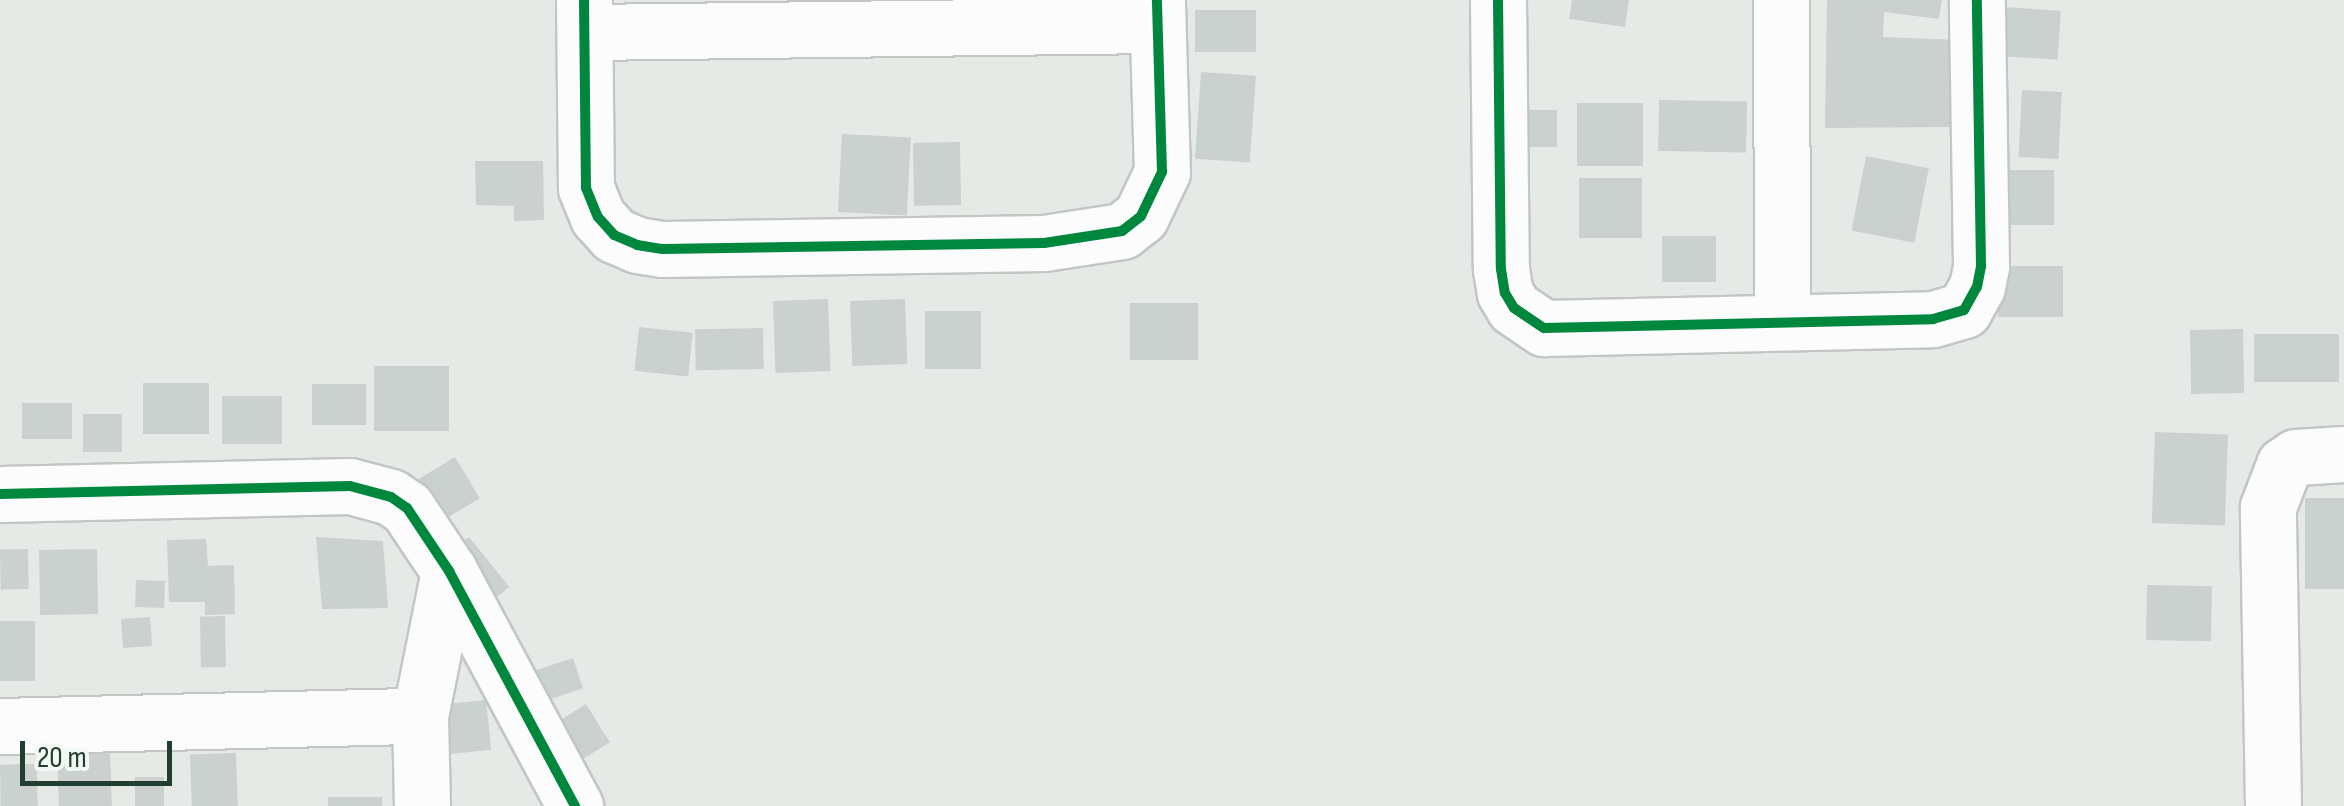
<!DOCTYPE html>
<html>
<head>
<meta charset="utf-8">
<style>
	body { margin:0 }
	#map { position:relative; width:2344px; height:806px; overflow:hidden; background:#e5eae7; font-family:"Sofia Sans Condensed",sans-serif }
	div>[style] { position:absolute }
	.building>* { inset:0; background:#cbd1ce; transform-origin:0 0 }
	.roads { filter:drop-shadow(2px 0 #c2c7c4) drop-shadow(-2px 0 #c2c7c4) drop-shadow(0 2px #c2c7c4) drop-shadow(0 -2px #c2c7c4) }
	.minor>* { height:55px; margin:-27.5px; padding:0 27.5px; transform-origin:27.5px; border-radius:27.5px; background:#fbfcfb }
	.cycleway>* { height:10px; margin:-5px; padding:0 5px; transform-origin:5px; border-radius:5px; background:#00873e }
	span { translate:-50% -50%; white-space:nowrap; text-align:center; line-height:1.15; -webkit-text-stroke:10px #f2f9f5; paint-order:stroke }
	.scale { position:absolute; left:20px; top:741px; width:152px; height:45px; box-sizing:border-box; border:5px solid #213e31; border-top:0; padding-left:12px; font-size:30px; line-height:35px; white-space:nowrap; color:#213e31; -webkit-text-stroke:8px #f2f9f5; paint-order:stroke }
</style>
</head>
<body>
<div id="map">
	<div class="building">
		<i style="clip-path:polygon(1572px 0,1629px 0,1625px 27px,1569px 19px)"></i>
		<i style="clip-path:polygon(1827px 0,1942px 0,1939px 19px,1884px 12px,1883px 37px,1957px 40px,1954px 127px,1825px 128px)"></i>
		<i style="left:2005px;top:7px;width:56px;height:49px;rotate:4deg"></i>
		<i style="left:1195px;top:10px;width:61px;height:42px"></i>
		<i style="left:1201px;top:72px;width:55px;height:87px;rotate:4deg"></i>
		<i style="left:2022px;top:90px;width:40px;height:67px;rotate:3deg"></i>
		<i style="left:1659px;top:100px;width:88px;height:51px;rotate:1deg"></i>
		<i style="left:1577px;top:103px;width:66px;height:63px"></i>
		<i style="left:1529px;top:110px;width:28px;height:37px"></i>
		<i style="left:842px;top:134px;width:69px;height:78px;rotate:3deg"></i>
		<i style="left:960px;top:142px;width:63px;height:47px;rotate:89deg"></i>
		<i style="left:1866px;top:156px;width:64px;height:76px;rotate:11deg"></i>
		<i style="clip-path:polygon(475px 161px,543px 161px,544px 220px,514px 221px,514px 206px,476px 205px)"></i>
		<i style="left:1996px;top:170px;width:58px;height:55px"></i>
		<i style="left:1579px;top:178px;width:63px;height:60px"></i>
		<i style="left:1662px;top:236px;width:54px;height:46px"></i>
		<i style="left:1998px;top:266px;width:65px;height:51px"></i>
		<i style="left:828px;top:299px;width:72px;height:55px;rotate:88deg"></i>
		<i style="left:905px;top:299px;width:65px;height:55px;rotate:88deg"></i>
		<i style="left:1130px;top:303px;width:68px;height:57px"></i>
		<i style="left:925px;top:311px;width:56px;height:58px"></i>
		<i style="left:639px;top:327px;width:54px;height:44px;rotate:6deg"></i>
		<i style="left:763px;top:328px;width:41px;height:68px;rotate:89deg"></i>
		<i style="left:2243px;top:329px;width:64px;height:53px;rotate:89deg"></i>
		<i style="left:2339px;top:334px;width:48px;height:85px;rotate:90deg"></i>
		<i style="left:374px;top:366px;width:75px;height:65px"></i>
		<i style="left:143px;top:383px;width:66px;height:51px"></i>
		<i style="left:312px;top:384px;width:54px;height:41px"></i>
		<i style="left:222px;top:396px;width:60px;height:48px"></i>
		<i style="left:22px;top:403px;width:50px;height:36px"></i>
		<i style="left:83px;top:414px;width:39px;height:38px"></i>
		<i style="left:2155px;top:432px;width:73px;height:91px;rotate:2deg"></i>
		<i style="left:455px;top:457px;width:48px;height:43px;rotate:59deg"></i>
		<i style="left:2305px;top:498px;width:39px;height:91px"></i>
		<i style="clip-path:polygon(316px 537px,383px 541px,388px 608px,322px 609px)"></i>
		<i style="left:469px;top:537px;width:64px;height:26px;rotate:51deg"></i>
		<i style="clip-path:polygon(206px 539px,208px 566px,234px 565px,235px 614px,205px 615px,205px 602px,169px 602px,167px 540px)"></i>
		<i style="left:28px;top:549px;width:40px;height:28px;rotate:89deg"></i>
		<i style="left:97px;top:549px;width:65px;height:58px;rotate:89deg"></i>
		<i style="left:136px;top:580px;width:29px;height:27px;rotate:2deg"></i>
		<i style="left:2147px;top:585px;width:65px;height:55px;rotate:1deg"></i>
		<i style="left:225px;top:616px;width:51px;height:25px;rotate:89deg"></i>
		<i style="left:150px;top:617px;width:29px;height:29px;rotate:86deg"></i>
		<i style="left:0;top:621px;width:35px;height:60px"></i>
		<i style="left:573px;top:658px;width:32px;height:41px;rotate:72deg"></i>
		<i style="left:486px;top:700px;width:50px;height:43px;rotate:84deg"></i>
		<i style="left:586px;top:704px;width:45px;height:36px;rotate:58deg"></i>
		<i style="left:110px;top:752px;width:54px;height:53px;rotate:88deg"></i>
		<i style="left:236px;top:753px;width:53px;height:46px;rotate:88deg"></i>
		<i style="left:37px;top:764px;width:42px;height:37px;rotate:89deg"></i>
		<i style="left:135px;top:777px;width:29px;height:29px"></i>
		<i style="left:382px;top:797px;width:9px;height:54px;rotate:90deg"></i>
	</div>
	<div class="roads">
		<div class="minor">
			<i style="left:584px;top:0;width:188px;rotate:89.4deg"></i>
			<i style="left:586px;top:188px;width:31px;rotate:68deg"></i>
			<i style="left:598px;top:217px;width:24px;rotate:48deg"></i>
			<i style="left:614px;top:235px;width:25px;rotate:23deg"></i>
			<i style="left:637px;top:245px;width:26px;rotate:9deg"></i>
			<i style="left:663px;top:249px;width:381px;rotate:-0.9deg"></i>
			<i style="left:1044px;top:243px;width:79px;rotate:-8.7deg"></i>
			<i style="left:1122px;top:231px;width:24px;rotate:-38deg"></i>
			<i style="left:1141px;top:216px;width:49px;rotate:-64.5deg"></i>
			<i style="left:1162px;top:172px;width:172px;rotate:-91.7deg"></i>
			<i style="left:1498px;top:0;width:269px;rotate:89.4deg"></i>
			<i style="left:1501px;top:269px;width:24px;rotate:81deg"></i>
			<i style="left:1505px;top:293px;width:17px;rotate:59deg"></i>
			<i style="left:1514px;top:308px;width:36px;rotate:34deg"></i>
			<i style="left:1544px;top:328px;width:389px;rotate:-1.3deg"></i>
			<i style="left:1933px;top:319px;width:32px;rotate:-16deg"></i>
			<i style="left:1964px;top:310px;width:26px;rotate:-61deg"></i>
			<i style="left:1977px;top:287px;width:21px;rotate:-79deg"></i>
			<i style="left:1981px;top:266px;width:266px;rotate:-90.9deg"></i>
			<i style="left:1781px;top:0;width:319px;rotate:89.8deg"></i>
			<i style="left:585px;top:32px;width:572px;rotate:-0.7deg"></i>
			<i style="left:0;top:494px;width:350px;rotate:-1.3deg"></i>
			<i style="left:350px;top:486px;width:42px;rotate:15deg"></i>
			<i style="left:391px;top:497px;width:19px;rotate:35deg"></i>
			<i style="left:407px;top:508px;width:76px;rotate:56.3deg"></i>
			<i style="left:449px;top:571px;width:267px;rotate:61.8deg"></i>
			<i style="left:0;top:726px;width:420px;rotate:-1.4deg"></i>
			<i style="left:422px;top:806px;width:90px;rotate:-91.3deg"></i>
			<i style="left:420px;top:716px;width:148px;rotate:-78.7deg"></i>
			<i style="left:2273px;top:806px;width:299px;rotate:-91deg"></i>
			<i style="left:2268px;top:507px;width:45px;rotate:-69.1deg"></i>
			<i style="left:2284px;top:465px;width:14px;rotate:-34deg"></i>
			<i style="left:2296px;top:457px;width:48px;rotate:-3.6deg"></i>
		</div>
	</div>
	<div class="cycleway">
		<i style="left:584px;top:0;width:188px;rotate:89.4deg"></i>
		<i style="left:586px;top:188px;width:31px;rotate:68deg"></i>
		<i style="left:598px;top:217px;width:24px;rotate:48deg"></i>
		<i style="left:614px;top:235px;width:25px;rotate:23deg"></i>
		<i style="left:637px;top:245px;width:26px;rotate:9deg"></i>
		<i style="left:663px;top:249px;width:381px;rotate:-0.9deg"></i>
		<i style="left:1044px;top:243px;width:79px;rotate:-8.7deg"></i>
		<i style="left:1122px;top:231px;width:24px;rotate:-38deg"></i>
		<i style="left:1141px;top:216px;width:49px;rotate:-64.5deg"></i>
		<i style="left:1162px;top:172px;width:172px;rotate:-91.7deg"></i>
		<i style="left:1498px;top:0;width:269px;rotate:89.4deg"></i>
		<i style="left:1501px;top:269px;width:24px;rotate:81deg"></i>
		<i style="left:1505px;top:293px;width:17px;rotate:59deg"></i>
		<i style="left:1514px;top:308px;width:36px;rotate:34deg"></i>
		<i style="left:1544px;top:328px;width:389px;rotate:-1.3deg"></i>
		<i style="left:1933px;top:319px;width:32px;rotate:-16deg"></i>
		<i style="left:1964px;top:310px;width:26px;rotate:-61deg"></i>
		<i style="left:1977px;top:287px;width:21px;rotate:-79deg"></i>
		<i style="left:1981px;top:266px;width:266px;rotate:-90.9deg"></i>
		<i style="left:0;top:494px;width:350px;rotate:-1.3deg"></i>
		<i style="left:350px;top:486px;width:42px;rotate:15deg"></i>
		<i style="left:391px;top:497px;width:19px;rotate:35deg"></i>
		<i style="left:407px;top:508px;width:76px;rotate:56.3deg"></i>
		<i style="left:449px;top:571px;width:267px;rotate:61.8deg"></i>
	</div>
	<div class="scale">20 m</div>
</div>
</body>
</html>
